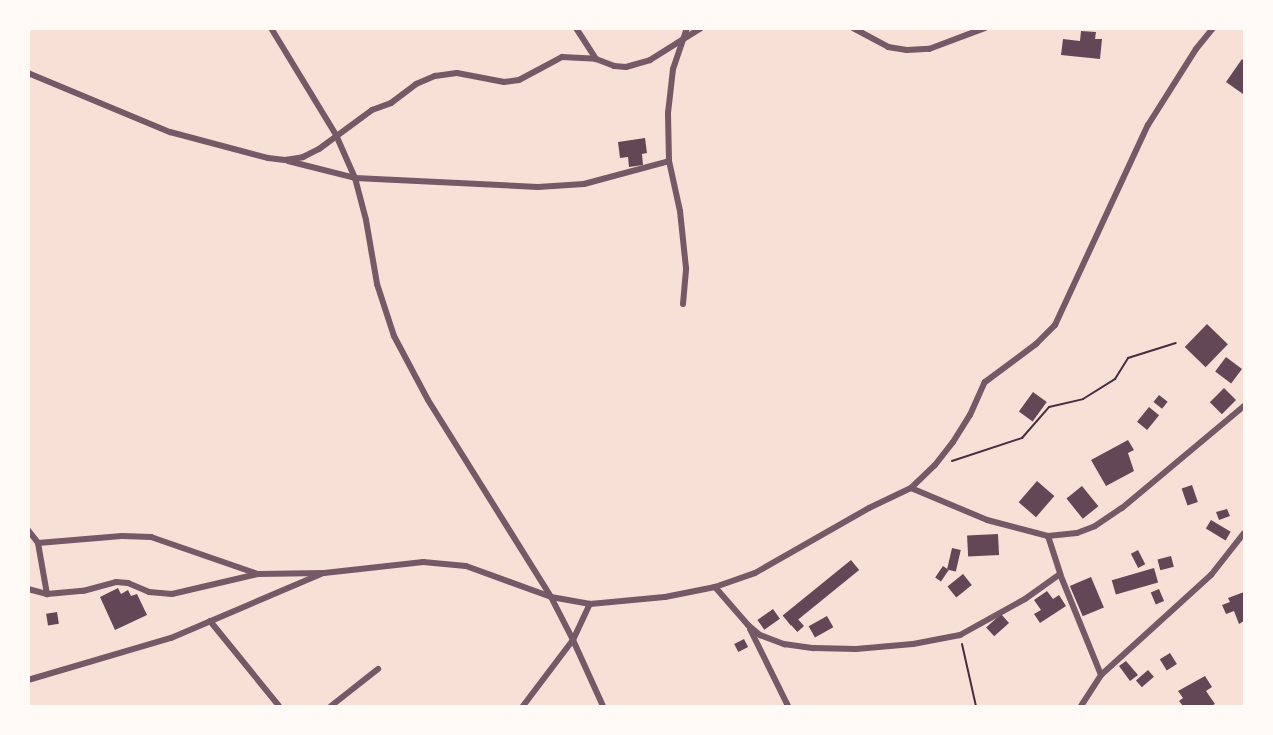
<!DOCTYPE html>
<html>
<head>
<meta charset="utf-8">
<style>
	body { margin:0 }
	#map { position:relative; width:1273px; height:735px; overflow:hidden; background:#f7e1d7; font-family:"DejaVu Sans",sans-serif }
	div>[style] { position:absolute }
	.building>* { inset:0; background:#644757; transform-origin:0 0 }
	.path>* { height:2px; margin:-1px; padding:0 1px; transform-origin:1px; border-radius:1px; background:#4a2c40 }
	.minor>* { height:6px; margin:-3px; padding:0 3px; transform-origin:3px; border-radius:3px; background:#755966 }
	span { translate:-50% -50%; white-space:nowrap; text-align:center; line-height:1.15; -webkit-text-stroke:6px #fffaf5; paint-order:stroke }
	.frame { position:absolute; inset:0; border:30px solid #fffaf5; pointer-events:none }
</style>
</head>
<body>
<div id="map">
	<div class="building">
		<i style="clip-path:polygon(1081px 31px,1096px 32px,1095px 39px,1102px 39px,1100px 59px,1061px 55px,1063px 39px,1080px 41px)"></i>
		<i style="clip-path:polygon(1242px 59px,1244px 61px,1243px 94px,1226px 82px)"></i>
		<i style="clip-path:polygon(645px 138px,647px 153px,642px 154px,643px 165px,629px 167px,628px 157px,620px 158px,618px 142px)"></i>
		<i style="left:1207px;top:324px;width:29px;height:32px;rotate:44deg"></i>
		<i style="left:1226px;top:357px;width:20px;height:18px;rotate:37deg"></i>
		<i style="left:1224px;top:388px;width:17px;height:20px;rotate:45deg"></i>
		<i style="left:1033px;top:392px;width:17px;height:24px;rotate:36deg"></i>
		<i style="left:1159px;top:395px;width:11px;height:9px;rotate:38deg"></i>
		<i style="left:1149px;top:407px;width:13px;height:19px;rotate:39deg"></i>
		<i style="clip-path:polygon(1128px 440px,1134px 450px,1128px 453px,1134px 471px,1106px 486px,1091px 460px)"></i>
		<i style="left:1037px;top:481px;width:23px;height:28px;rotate:41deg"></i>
		<i style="left:1192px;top:485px;width:18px;height:11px;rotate:71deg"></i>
		<i style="left:1082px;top:486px;width:26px;height:20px;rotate:51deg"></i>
		<i style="clip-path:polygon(1227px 509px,1230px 516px,1219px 520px,1216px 512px)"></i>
		<i style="left:1211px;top:520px;width:23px;height:10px;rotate:31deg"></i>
		<i style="left:998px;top:534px;width:21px;height:31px;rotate:87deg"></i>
		<i style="left:952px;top:548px;width:9px;height:22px;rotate:13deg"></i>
		<i style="left:1138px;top:550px;width:16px;height:8px;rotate:63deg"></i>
		<i style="left:1171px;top:556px;width:11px;height:14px;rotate:75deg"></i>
		<i style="left:851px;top:560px;width:13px;height:88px;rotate:51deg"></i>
		<i style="left:943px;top:566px;width:7px;height:14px;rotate:34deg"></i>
		<i style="left:1154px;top:568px;width:15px;height:44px;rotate:74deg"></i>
		<i style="left:963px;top:574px;width:14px;height:20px;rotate:51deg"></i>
		<i style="left:1091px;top:577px;width:33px;height:23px;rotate:67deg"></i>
		<i style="clip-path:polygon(118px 588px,121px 594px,128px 590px,131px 596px,137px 594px,147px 615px,115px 630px,100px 597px)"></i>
		<i style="left:1159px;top:589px;width:13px;height:9px;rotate:67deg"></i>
		<i style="clip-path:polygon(1047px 591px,1053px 599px,1059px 595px,1066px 606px,1040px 623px,1034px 614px,1041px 610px,1034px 600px)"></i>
		<i style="clip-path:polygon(1244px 592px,1244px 621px,1239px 624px,1234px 611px,1226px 614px,1222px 605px,1230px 602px,1228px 598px)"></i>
		<i style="left:773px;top:609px;width:12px;height:19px;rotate:55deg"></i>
		<i style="left:57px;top:612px;width:12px;height:11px;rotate:81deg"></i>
		<i style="left:1001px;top:614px;width:12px;height:20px;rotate:48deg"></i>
		<i style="left:827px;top:616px;width:13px;height:21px;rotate:61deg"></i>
		<i style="left:796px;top:617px;width:12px;height:9px;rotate:48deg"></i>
		<i style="left:744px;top:639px;width:9px;height:11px;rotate:63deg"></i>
		<i style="left:1170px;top:653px;width:13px;height:12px;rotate:58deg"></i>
		<i style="clip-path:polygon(1126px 661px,1138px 675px,1130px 681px,1119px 666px)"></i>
		<i style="left:1148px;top:670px;width:9px;height:16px;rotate:49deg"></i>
		<i style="clip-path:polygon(1205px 676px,1212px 687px,1206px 691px,1215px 704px,1211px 706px,1183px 706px,1179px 701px,1183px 698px,1178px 691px)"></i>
	</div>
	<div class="path">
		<i style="left:952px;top:461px;width:74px;rotate:-18.2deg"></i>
		<i style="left:1022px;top:438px;width:41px;rotate:-48.9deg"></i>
		<i style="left:1049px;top:407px;width:35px;rotate:-13deg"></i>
		<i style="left:1083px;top:399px;width:38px;rotate:-32deg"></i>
		<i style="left:1115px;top:379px;width:25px;rotate:-58deg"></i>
		<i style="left:1128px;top:358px;width:50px;rotate:-17.4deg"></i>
		<i style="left:962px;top:644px;width:64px;rotate:77.3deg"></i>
	</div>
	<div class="minor">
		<i style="left:271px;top:28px;width:125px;rotate:58.7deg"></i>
		<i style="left:336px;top:135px;width:47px;rotate:66.2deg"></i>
		<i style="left:355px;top:178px;width:43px;rotate:75.3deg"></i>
		<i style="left:366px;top:220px;width:65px;rotate:80.2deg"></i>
		<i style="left:377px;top:284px;width:55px;rotate:71.9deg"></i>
		<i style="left:394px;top:336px;width:72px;rotate:62deg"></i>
		<i style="left:428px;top:400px;width:232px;rotate:58deg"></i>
		<i style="left:551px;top:597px;width:48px;rotate:62.9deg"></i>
		<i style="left:573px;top:640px;width:72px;rotate:65.6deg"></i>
		<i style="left:576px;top:28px;width:37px;rotate:57deg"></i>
		<i style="left:853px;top:28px;width:40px;rotate:28deg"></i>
		<i style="left:888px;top:47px;width:19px;rotate:9deg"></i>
		<i style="left:907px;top:50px;width:22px;rotate:-3deg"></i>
		<i style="left:929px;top:49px;width:60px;rotate:-20.6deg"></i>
		<i style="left:28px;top:73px;width:154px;rotate:22.6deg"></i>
		<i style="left:170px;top:132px;width:101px;rotate:14.9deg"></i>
		<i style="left:268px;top:158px;width:17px;rotate:7deg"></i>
		<i style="left:285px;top:160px;width:18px;rotate:-9deg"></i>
		<i style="left:303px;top:157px;width:18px;rotate:-27deg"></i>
		<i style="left:319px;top:149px;width:66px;rotate:-36.3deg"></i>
		<i style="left:372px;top:110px;width:20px;rotate:-20deg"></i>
		<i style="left:391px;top:103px;width:31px;rotate:-37deg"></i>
		<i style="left:416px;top:84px;width:21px;rotate:-23deg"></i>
		<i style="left:435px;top:76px;width:22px;rotate:-8deg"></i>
		<i style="left:457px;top:73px;width:48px;rotate:10.8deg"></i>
		<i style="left:504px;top:82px;width:15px;rotate:-8deg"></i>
		<i style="left:519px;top:80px;width:49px;rotate:-28.1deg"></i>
		<i style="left:562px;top:57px;width:34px;rotate:3deg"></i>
		<i style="left:596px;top:59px;width:19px;rotate:21deg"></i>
		<i style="left:614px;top:66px;width:12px;rotate:5deg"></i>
		<i style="left:626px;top:67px;width:25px;rotate:-16deg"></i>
		<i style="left:650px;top:60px;width:60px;rotate:-32.1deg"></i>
		<i style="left:288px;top:161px;width:69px;rotate:14.2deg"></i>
		<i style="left:355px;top:178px;width:183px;rotate:2.8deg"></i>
		<i style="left:538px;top:187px;width:46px;rotate:-3.7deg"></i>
		<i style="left:584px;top:184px;width:88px;rotate:-15.1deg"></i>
		<i style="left:683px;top:304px;width:36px;rotate:-85deg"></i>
		<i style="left:686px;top:268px;width:57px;rotate:-96deg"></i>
		<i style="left:680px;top:211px;width:51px;rotate:-102.4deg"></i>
		<i style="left:669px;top:161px;width:48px;rotate:-91.2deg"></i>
		<i style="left:668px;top:113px;width:44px;rotate:-83.5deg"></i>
		<i style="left:673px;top:69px;width:43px;rotate:-71.1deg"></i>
		<i style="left:911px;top:488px;width:82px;rotate:22.8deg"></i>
		<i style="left:987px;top:520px;width:63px;rotate:14.7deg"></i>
		<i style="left:1048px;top:536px;width:29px;rotate:-6deg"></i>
		<i style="left:1077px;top:533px;width:19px;rotate:-21deg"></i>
		<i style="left:1095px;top:526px;width:32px;rotate:-34deg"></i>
		<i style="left:1122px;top:508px;width:159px;rotate:-39.9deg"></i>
		<i style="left:28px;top:530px;width:16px;rotate:52deg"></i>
		<i style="left:38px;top:543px;width:52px;rotate:80deg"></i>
		<i style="left:1048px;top:536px;width:40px;rotate:72deg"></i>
		<i style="left:1060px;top:574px;width:109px;rotate:67.9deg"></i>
		<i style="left:38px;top:543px;width:84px;rotate:-4.8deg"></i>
		<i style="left:122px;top:536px;width:29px;rotate:2deg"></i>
		<i style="left:151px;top:537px;width:113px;rotate:19.1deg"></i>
		<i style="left:715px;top:587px;width:50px;rotate:49deg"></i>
		<i style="left:748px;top:625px;width:16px;rotate:40deg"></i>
		<i style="left:760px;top:635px;width:26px;rotate:21deg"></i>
		<i style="left:784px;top:644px;width:30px;rotate:8deg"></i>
		<i style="left:814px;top:648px;width:42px;rotate:1.4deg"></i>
		<i style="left:856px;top:649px;width:57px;rotate:-5deg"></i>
		<i style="left:913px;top:644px;width:48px;rotate:-10.8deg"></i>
		<i style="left:960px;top:635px;width:74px;rotate:-29deg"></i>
		<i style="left:1025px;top:599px;width:43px;rotate:-35.5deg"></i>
		<i style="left:28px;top:589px;width:20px;rotate:15deg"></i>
		<i style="left:47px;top:594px;width:36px;rotate:-5deg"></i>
		<i style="left:83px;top:591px;width:34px;rotate:-15deg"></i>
		<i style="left:116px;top:582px;width:12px;rotate:5deg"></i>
		<i style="left:128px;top:583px;width:23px;rotate:23deg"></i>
		<i style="left:149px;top:592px;width:23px;rotate:5deg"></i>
		<i style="left:172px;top:594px;width:88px;rotate:-13.1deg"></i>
		<i style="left:258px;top:574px;width:66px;rotate:-0.9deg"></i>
		<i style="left:324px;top:573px;width:100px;rotate:-6.3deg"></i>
		<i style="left:423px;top:562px;width:43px;rotate:5.3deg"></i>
		<i style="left:466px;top:566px;width:90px;rotate:20deg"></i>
		<i style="left:551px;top:597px;width:40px;rotate:10deg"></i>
		<i style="left:590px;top:604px;width:75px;rotate:-5.3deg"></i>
		<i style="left:665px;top:597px;width:51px;rotate:-11.3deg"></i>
		<i style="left:715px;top:587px;width:42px;rotate:-19.3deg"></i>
		<i style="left:755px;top:573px;width:131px;rotate:-29.7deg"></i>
		<i style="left:869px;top:508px;width:47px;rotate:-25.5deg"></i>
		<i style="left:911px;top:488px;width:33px;rotate:-44deg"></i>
		<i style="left:935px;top:465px;width:29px;rotate:-52deg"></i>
		<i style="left:953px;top:442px;width:32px;rotate:-58deg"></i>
		<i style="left:970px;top:415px;width:36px;rotate:-66deg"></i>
		<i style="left:985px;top:382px;width:64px;rotate:-36.7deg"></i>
		<i style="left:1036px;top:344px;width:27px;rotate:-45deg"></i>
		<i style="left:1055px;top:325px;width:221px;rotate:-65.1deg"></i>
		<i style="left:1148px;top:125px;width:90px;rotate:-57.7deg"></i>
		<i style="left:1196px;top:49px;width:27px;rotate:-51deg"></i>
		<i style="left:210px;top:621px;width:109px;rotate:50.9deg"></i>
		<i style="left:750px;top:629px;width:86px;rotate:63.7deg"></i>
		<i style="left:28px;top:680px;width:149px;rotate:-16.4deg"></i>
		<i style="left:171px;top:638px;width:163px;rotate:-23.1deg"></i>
		<i style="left:331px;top:706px;width:60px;rotate:-38.2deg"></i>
		<i style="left:523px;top:706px;width:83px;rotate:-52.9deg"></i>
		<i style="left:573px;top:640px;width:40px;rotate:-65deg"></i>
		<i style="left:1081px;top:706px;width:37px;rotate:-57deg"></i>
		<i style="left:1101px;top:675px;width:149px;rotate:-42.3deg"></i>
		<i style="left:1211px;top:575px;width:53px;rotate:-51.8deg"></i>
	</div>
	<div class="frame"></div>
</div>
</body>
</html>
